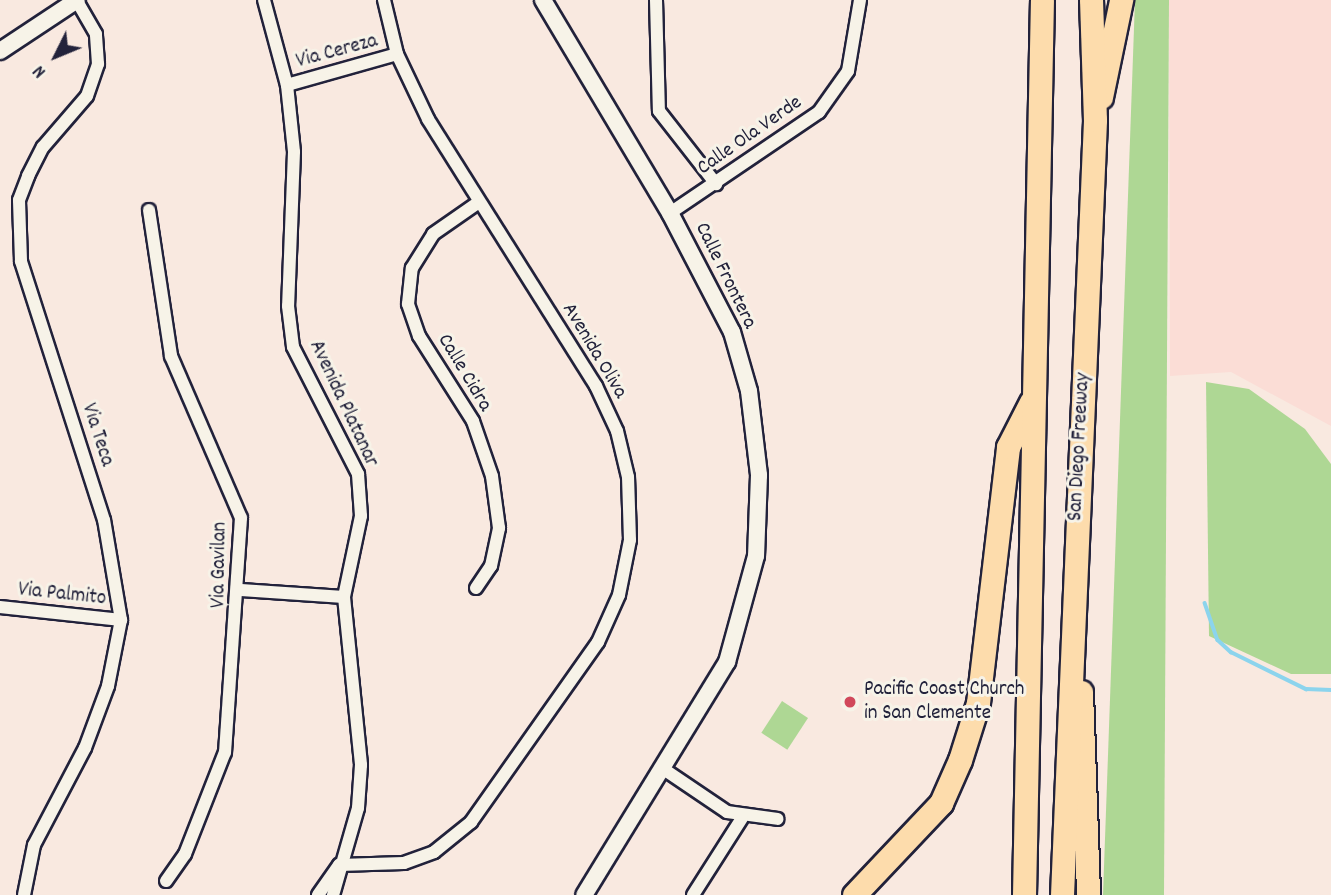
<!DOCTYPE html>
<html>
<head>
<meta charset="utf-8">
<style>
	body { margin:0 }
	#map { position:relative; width:1331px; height:895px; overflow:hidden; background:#f9e9e0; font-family:Dekko,sans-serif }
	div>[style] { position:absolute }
	.built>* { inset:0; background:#fbddd6 }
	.green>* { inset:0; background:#aed794; transform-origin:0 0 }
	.stream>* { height:3.5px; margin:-1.75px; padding:0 1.75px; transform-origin:1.75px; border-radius:1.75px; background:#8cd4ed }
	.roads { filter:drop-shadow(2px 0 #22223b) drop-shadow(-2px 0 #22223b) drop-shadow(0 2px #22223b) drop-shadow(0 -2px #22223b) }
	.minor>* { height:12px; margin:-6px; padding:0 6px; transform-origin:6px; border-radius:6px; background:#f7f3e8 }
	.tertiary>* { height:16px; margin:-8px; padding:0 8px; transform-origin:8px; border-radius:8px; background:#f7f3e8 }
	.motorway>* { height:23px; margin:-11.5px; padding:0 11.5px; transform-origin:11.5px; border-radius:11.5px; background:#fddcac }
	.dots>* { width:19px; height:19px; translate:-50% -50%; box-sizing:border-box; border:4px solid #f7f3e8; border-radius:50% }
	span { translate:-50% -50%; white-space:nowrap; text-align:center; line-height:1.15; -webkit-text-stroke:6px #f7f3e8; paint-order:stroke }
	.street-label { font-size:21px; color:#22223b }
	.poi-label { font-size:21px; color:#22223b }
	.left { translate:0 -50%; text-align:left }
	.north { position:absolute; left:21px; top:21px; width:70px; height:70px; -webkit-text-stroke:5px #f7f3e8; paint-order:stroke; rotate:227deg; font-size:19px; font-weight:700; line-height:28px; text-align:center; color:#22223b }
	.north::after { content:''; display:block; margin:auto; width:24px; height:32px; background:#22223b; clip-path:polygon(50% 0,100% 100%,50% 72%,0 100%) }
</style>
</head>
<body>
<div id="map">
	<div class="built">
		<i style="clip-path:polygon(1169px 0,1331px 0,1331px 426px,1231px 372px,1170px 376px)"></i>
	</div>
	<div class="green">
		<i style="clip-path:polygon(1135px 0,1169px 0,1164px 895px,1103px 895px)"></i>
		<i style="clip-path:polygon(1206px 382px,1249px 389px,1305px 429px,1331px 464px,1331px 674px,1291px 674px,1209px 636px)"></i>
		<i style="left:782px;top:701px;width:31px;height:38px;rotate:33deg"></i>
	</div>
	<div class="stream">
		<i style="left:1205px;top:603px;width:39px;rotate:71deg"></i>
		<i style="left:1218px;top:640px;width:18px;rotate:43deg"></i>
		<i style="left:1231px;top:652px;width:84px;rotate:26.3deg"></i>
		<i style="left:1306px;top:689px;width:25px;rotate:2deg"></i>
	</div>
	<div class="roads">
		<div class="minor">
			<i style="left:264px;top:0;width:88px;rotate:74.9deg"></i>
			<i style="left:287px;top:85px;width:67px;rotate:84deg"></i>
			<i style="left:294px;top:152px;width:154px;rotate:92.2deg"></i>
			<i style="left:288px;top:306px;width:41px;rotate:83deg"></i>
			<i style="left:293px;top:347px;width:143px;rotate:62.9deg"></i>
			<i style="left:358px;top:474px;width:42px;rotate:85.9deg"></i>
			<i style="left:361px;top:516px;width:83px;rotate:101.9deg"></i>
			<i style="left:344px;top:597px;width:169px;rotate:84.2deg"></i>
			<i style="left:361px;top:765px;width:43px;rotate:94deg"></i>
			<i style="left:358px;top:808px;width:91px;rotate:106deg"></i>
			<i style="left:656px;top:0;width:111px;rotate:88.5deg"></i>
			<i style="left:659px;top:111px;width:93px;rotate:52deg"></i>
			<i style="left:287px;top:85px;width:114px;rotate:-15.7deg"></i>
			<i style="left:149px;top:210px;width:148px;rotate:81.4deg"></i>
			<i style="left:171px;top:356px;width:176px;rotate:66.6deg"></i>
			<i style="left:241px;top:518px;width:235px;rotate:93.9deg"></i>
			<i style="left:225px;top:752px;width:110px;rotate:111.4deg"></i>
			<i style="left:185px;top:854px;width:33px;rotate:125deg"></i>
			<i style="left:670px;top:213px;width:180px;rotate:-34.1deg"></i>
			<i style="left:819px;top:112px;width:50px;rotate:-54.7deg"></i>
			<i style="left:848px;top:71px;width:72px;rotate:-80.4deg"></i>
			<i style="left:476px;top:588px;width:27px;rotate:-56deg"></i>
			<i style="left:491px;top:566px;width:39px;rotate:-78deg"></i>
			<i style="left:499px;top:528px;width:52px;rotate:-97.7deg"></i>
			<i style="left:492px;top:476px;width:58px;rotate:-109.1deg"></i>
			<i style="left:473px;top:421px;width:101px;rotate:-122.4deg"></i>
			<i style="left:419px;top:336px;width:34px;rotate:-109deg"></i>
			<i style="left:408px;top:304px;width:36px;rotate:-84deg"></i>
			<i style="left:412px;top:268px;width:40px;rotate:-58deg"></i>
			<i style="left:433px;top:234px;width:56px;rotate:-34.8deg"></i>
			<i style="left:241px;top:590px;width:103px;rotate:3.9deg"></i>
			<i style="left:0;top:607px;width:122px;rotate:6.1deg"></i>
			<i style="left:665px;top:770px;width:75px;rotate:34.1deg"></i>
			<i style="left:727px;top:812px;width:51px;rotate:7.8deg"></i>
			<i style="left:339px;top:865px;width:65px;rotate:-1.8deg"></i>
			<i style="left:404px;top:863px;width:32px;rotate:-20deg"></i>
			<i style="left:434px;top:852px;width:48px;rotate:-39deg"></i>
			<i style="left:471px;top:822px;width:220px;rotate:-54.8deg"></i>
			<i style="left:598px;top:642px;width:51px;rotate:-65.9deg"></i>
			<i style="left:619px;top:595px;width:56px;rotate:-78.7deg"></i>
			<i style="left:630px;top:540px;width:63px;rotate:-91.8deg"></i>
			<i style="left:628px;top:477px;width:47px;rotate:-103.4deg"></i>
			<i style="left:617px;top:431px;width:50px;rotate:-115deg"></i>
			<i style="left:596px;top:386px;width:315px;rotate:-122.2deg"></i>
			<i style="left:428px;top:119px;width:72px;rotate:-115.5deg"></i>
			<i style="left:397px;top:54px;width:56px;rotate:-103.5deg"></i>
			<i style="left:24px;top:895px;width:51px;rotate:-78.7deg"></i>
			<i style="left:34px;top:845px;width:110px;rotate:-62.3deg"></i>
			<i style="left:85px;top:748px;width:66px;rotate:-69.6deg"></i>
			<i style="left:108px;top:686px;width:67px;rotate:-78.9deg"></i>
			<i style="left:121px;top:620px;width:101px;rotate:-99.6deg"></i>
			<i style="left:104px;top:520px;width:272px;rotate:-107.8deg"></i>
			<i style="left:21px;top:261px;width:61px;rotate:-91.9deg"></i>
			<i style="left:19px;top:200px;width:26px;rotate:-69deg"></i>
			<i style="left:28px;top:176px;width:33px;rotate:-63deg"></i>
			<i style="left:43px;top:147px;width:67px;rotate:-49.2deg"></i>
			<i style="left:87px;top:96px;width:34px;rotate:-71deg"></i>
			<i style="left:98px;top:64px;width:30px;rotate:-94deg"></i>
			<i style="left:96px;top:34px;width:39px;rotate:-120deg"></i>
			<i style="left:318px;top:895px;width:37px;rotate:-55deg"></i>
			<i style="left:693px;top:895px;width:91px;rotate:-57.5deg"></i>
		</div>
		<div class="tertiary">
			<i style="left:543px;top:0;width:248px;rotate:59.2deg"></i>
			<i style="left:670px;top:213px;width:134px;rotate:62.5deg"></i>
			<i style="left:732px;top:332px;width:61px;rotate:73.9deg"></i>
			<i style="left:749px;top:391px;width:85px;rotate:83.2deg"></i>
			<i style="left:759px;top:475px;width:81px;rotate:92.1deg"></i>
			<i style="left:756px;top:556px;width:110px;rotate:105.3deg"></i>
			<i style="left:727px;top:662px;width:273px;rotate:121.5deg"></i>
			<i style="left:0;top:51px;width:92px;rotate:-33.5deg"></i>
		</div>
		<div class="motorway">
			<i style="left:1101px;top:97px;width:99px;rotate:-78.3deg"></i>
			<i style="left:1081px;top:692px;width:203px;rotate:88deg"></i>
			<i style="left:854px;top:895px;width:127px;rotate:-46.6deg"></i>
			<i style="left:941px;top:803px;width:47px;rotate:-66.2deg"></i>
			<i style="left:960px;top:760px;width:60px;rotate:-72.5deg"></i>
			<i style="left:978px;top:703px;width:258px;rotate:-83.3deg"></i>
			<i style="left:1008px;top:447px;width:51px;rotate:-62.9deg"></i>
			<i style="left:1024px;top:895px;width:895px;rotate:-88.85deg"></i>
			<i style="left:1062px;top:895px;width:776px;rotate:-87.56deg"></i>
			<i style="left:1095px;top:120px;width:120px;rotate:-91.9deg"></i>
		</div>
	</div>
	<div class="dots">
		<i style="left:850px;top:702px;background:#d1495b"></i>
	</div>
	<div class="street-label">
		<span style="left:337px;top:52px;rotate:-15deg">Via Cereza</span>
		<span style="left:750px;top:136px;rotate:-35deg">Calle Ola Verde</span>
		<span style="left:725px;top:276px;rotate:64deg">Calle Frontera</span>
		<span style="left:594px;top:351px;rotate:59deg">Avenida Oliva</span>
		<span style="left:464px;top:373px;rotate:59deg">Calle Cidra</span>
		<span style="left:343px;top:404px;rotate:65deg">Avenida Platanar</span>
		<span style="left:97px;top:435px;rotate:72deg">Via Teca</span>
		<span style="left:1080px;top:447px;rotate:-87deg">San Diego Freeway</span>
		<span style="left:220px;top:565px;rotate:-89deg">Via Gavilan</span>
		<span style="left:62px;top:595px;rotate:6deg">Via Palmito</span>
	</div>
	<div class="poi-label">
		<span class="left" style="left:864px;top:702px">Pacific Coast Church<br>in San Clemente</span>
	</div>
	<div class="north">N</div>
</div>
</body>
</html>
